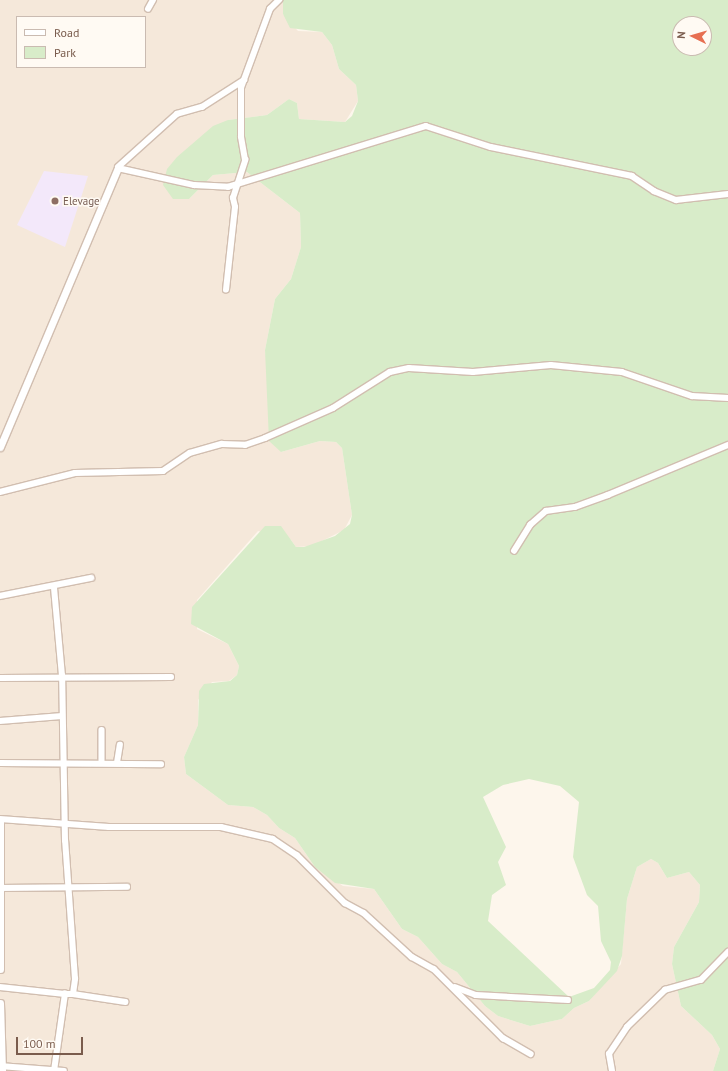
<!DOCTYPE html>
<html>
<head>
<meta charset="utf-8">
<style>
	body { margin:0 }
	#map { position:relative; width:728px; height:1071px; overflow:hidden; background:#fdf6ec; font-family:"PT Sans",sans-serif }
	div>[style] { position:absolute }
	.residential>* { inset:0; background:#f5e8da }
	.education>* { inset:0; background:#f3e8fa }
	.green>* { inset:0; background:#d8ecc9 }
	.roads { filter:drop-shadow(1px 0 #d1beb0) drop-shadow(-1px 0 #d1beb0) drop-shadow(0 1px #d1beb0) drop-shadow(0 -1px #d1beb0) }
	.minor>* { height:5.5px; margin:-2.75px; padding:0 2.75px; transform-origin:2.75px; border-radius:2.75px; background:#fff }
	.tertiary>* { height:7px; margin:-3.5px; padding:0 3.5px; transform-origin:3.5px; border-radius:3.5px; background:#fff }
	.dots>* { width:11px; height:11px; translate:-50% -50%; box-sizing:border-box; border:2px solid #fffaf3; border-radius:50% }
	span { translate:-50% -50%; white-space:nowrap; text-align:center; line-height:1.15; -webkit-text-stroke:3px #fffaf3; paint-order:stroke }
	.education-label { font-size:11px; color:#785e54 }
	.left { translate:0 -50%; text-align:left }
	.legend { position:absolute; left:16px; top:16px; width:130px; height:52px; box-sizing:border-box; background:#fffaf3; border:1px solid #cabbb1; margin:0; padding:5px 7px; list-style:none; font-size:12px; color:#7a5c4d }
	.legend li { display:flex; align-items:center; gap:8px; height:20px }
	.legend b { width:20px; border:1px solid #cabbb1 }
	.north { position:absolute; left:672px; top:16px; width:40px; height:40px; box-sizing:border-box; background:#fffaf3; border:1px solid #cabbb1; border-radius:50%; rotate:275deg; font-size:11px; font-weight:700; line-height:16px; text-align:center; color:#7a5c4d }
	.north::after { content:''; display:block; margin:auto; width:14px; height:18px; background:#e76f51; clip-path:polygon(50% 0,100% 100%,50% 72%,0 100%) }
	.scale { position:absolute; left:16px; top:1037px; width:67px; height:18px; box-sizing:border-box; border:2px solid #7a5c4d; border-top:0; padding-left:5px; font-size:12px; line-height:14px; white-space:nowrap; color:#7a5c4d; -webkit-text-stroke:3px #fffaf3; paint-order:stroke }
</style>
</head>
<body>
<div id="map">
	<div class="residential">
		<i style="clip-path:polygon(evenodd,0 0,283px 0,283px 14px,298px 31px,322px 32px,332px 45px,339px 69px,356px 85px,358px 101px,345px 122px,299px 119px,297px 103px,289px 99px,267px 115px,228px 120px,189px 199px,213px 175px,247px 172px,300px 213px,301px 247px,291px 279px,275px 299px,265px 350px,281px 452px,320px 441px,336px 442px,342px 448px,352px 515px,344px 530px,312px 546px,296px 547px,291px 540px,258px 531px,197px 600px,197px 629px,228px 644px,239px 666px,237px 675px,229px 681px,212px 682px,198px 700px,198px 725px,184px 757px,186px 774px,228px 805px,253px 807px,267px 815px,279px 828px,295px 838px,315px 867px,343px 886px,374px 889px,402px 929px,418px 937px,442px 964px,457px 972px,485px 1006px,498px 1016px,530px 1026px,562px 1019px,574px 1008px,589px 1001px,621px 964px,627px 899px,637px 867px,651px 859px,658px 863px,667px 878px,689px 872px,700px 885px,699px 902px,674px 947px,672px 964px,681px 1006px,712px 1035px,720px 1049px,713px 1071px,0 1071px,0 0,17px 17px,145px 17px,145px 67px,17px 67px,17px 17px)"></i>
	</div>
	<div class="education">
		<i style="clip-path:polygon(44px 171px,88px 176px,65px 247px,17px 225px)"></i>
	</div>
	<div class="green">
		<i style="clip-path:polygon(evenodd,283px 0,728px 0,728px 1071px,713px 1071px,720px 1049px,712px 1035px,681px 1006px,672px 964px,674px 947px,699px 902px,700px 885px,689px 872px,667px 878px,658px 863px,651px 859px,637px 867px,627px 899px,622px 956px,617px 971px,589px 1001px,574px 1008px,562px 1019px,530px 1026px,498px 1016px,485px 1006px,457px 972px,442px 964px,418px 937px,402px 929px,374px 889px,335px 883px,315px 867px,295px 838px,279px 828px,267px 815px,253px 807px,228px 805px,186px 774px,184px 757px,198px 725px,199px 691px,204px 684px,230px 681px,237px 675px,239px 666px,228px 644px,191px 624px,192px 607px,265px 526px,281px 526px,296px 547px,304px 547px,335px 536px,350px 524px,352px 515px,342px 448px,336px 442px,320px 441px,281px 452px,269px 441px,265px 350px,275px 299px,291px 279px,301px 247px,300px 213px,247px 172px,213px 175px,189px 199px,173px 199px,163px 185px,167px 169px,177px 157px,213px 126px,228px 120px,267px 115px,289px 99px,297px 103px,299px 119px,345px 122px,352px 116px,358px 101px,356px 85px,339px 69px,332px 45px,322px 32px,290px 28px,283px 14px,283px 0,680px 24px,704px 24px,704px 48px,680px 48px,680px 24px,283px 0,529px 779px,560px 786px,579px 802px,573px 857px,587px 895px,598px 906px,601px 941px,611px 962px,610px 970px,594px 988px,569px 997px,488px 921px,492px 895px,506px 885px,498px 862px,506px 847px,483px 797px,503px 785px,529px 779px)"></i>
	</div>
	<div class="roads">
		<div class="minor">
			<i style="left:148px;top:9px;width:10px;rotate:-61deg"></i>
			<i style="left:118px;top:167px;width:79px;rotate:-41.9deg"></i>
			<i style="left:177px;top:114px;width:26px;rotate:-16deg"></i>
			<i style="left:202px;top:107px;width:50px;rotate:-32.7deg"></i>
			<i style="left:118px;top:168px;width:78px;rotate:12.6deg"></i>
			<i style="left:194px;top:185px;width:34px;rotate:3deg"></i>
			<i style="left:228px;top:187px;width:207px;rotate:-17.1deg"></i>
			<i style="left:426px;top:126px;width:68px;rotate:17.9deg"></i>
			<i style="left:491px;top:147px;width:144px;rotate:11.6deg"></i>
			<i style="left:632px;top:176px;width:27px;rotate:34deg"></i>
			<i style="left:654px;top:191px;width:24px;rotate:22deg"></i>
			<i style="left:676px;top:200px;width:52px;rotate:-6.6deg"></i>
			<i style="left:226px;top:290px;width:83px;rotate:-83.8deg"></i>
			<i style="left:235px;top:207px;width:9px;rotate:-103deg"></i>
			<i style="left:233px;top:198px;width:40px;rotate:-72deg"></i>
			<i style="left:245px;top:160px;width:23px;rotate:-100deg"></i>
			<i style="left:241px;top:137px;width:49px;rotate:-90deg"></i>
			<i style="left:241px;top:88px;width:84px;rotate:-69.8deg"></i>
			<i style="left:270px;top:9px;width:13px;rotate:-45deg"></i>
			<i style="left:0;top:492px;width:77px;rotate:-14.2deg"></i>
			<i style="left:75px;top:473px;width:88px;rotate:-1.3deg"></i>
			<i style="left:163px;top:471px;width:32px;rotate:-34deg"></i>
			<i style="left:190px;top:453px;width:33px;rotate:-16deg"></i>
			<i style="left:222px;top:444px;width:23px;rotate:2deg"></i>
			<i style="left:245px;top:445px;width:21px;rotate:-19deg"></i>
			<i style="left:265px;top:438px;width:74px;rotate:-23.8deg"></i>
			<i style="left:333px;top:408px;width:67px;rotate:-32.3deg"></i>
			<i style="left:390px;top:372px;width:19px;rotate:-12deg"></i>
			<i style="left:409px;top:368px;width:64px;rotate:3.6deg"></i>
			<i style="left:473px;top:372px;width:78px;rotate:-5.1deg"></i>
			<i style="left:551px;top:365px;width:71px;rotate:5.6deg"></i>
			<i style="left:622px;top:372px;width:74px;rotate:18.9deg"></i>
			<i style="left:692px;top:396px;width:36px;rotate:3deg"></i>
			<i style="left:514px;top:551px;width:31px;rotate:-58deg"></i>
			<i style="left:530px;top:525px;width:21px;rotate:-41deg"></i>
			<i style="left:546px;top:511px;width:29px;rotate:-8deg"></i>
			<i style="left:575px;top:507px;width:35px;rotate:-20deg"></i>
			<i style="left:608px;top:495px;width:130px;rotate:-22.6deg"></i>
			<i style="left:0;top:596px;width:93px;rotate:-11.2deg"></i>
			<i style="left:0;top:678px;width:171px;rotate:-0.3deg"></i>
			<i style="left:0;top:721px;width:62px;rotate:-4.6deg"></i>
			<i style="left:102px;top:730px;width:33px;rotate:90deg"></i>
			<i style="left:0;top:763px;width:161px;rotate:0.4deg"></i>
			<i style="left:117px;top:763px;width:18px;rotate:-81deg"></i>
			<i style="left:0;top:819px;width:109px;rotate:4.2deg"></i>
			<i style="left:109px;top:827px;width:112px"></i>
			<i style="left:221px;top:827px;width:53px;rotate:13deg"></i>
			<i style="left:273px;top:839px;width:29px;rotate:34deg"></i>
			<i style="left:297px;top:855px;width:68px;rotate:45deg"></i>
			<i style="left:345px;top:903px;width:21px;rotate:28deg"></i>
			<i style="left:364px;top:913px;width:65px;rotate:42.5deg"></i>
			<i style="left:412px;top:957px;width:25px;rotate:29deg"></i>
			<i style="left:434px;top:969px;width:98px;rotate:45deg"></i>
			<i style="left:503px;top:1038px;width:32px;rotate:30deg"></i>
			<i style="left:0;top:888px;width:127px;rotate:-0.5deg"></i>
			<i style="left:0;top:987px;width:65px;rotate:6.1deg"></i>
			<i style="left:455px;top:987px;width:22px;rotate:21deg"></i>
			<i style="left:476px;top:995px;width:92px;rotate:3.1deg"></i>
			<i style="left:73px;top:994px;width:53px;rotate:8.7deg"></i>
			<i style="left:0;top:1066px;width:64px;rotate:4.5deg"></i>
			<i style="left:54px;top:1071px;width:78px;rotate:-81.9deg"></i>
			<i style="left:65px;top:994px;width:8px"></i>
			<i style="left:73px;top:994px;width:15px;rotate:-82deg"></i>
			<i style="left:75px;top:979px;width:138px;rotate:-94.1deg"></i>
			<i style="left:65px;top:841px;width:165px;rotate:-91deg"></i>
			<i style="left:62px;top:676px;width:88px;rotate:-95.2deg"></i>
			<i style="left:612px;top:1071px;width:17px;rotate:-100deg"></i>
			<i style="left:609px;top:1054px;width:32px;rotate:-56deg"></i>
			<i style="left:627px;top:1027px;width:53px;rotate:-44.2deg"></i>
			<i style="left:665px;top:990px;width:37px;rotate:-16deg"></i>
			<i style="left:701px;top:980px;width:39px;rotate:-46deg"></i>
		</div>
		<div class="tertiary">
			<i style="left:0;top:447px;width:303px;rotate:-67.1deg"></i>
			<i style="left:0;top:822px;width:147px;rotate:90deg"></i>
			<i style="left:0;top:1003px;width:68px;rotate:88.3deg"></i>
		</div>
	</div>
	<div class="dots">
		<i style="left:55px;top:201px;background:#8d6e63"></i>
	</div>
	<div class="education-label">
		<span class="left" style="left:63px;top:201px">Elevage</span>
	</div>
	<ul class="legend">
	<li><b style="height:5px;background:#fff"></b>Road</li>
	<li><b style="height:11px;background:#d8ecc9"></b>Park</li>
	</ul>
	<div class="north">N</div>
	<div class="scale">100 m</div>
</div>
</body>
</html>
